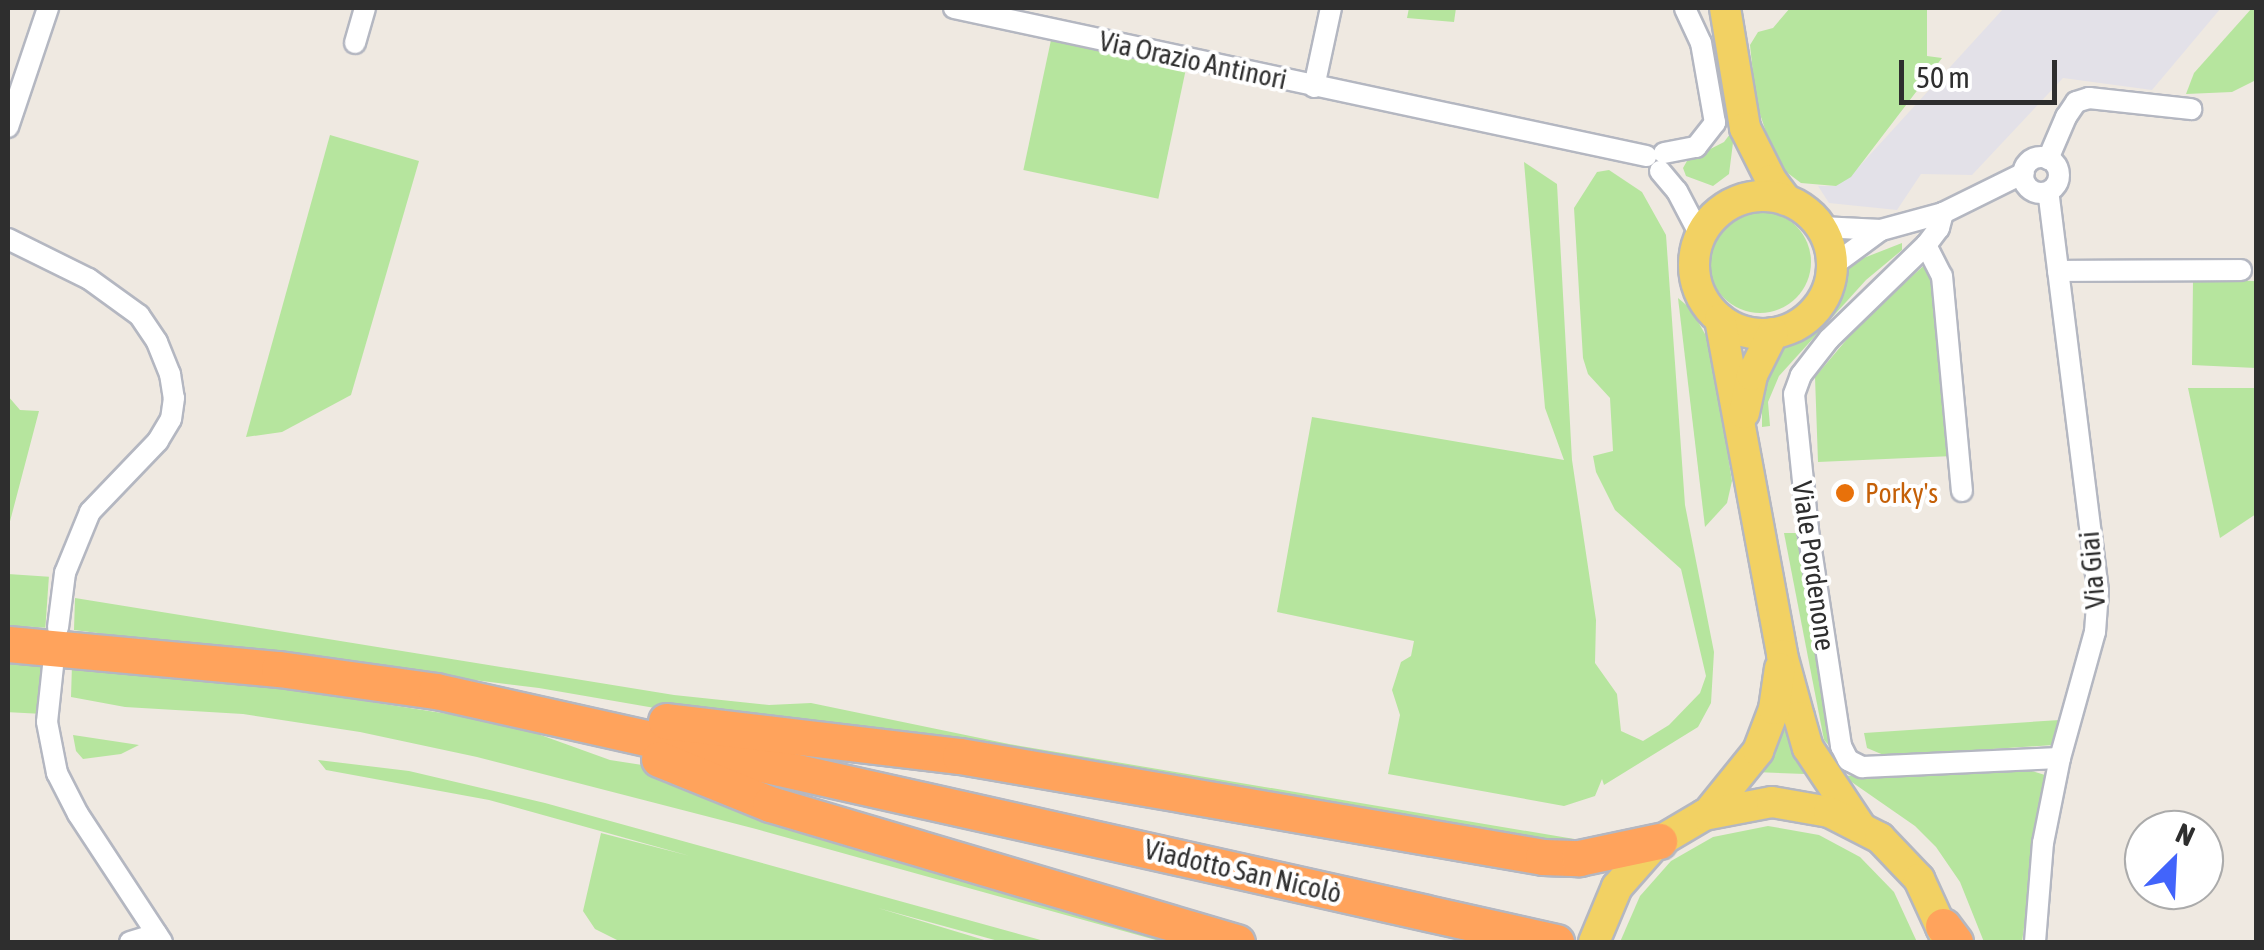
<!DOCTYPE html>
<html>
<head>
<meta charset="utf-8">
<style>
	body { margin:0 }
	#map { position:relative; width:2264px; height:950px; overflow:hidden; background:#efe9e1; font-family:"Asap Condensed",sans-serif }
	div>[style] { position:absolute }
	.industrial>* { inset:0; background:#e3e1e8 }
	.green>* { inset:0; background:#b6e59e; transform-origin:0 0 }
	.round { border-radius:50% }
	.roads { filter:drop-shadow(2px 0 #b4b7c1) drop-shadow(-2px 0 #b4b7c1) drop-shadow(0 2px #b4b7c1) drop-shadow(0 -2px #b4b7c1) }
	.street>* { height:20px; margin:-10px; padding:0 10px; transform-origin:10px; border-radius:10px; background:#fff }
	.street>.ring { margin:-10px; padding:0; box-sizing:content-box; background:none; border:20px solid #fff; border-radius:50% }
	.primary>* { height:30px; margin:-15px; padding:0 15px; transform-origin:15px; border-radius:15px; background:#f2d163 }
	.primary>.ring { margin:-15px; padding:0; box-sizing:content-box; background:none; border:30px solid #f2d163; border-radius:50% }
	.highway>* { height:35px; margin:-17.5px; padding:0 17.5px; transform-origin:17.5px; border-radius:17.5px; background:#ffa35c }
	.dots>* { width:28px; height:28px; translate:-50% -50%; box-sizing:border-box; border:5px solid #fff; border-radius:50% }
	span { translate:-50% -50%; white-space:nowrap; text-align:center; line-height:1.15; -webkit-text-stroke:8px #fff; paint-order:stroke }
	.street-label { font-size:28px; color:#2e2e2e }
	.food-label { font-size:28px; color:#c56008 }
	.left { translate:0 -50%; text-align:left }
	.frame { position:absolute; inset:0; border:10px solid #2e2e2e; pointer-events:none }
	.north { position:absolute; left:2124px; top:810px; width:100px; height:100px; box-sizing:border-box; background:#fff; border:2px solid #ababab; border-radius:50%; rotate:24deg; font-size:28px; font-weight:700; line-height:40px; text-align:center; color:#2e2e2e }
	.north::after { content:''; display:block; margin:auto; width:35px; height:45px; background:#4264fb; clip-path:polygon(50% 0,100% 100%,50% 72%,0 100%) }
	.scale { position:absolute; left:1899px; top:60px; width:158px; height:45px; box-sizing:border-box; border:5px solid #2e2e2e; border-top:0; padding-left:12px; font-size:30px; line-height:35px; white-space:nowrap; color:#2e2e2e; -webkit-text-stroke:8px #fff; paint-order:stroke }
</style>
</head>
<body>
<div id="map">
	<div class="industrial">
		<i style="clip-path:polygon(2004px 8px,2221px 8px,2152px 90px,2063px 78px,1972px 175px,1921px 174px,1897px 210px,1829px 203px,1818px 186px,1836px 186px,1856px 170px)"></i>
	</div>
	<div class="green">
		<i style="clip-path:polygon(1409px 8px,1456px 8px,1454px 22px,1407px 18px)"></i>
		<i style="clip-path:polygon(1790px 8px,1927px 8px,1927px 56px,1942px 58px,1851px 177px,1836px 186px,1801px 183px,1777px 165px,1756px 102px,1750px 45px,1758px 32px,1773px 28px)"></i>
		<i style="clip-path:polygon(2252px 8px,2256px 8px,2256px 80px,2232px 92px,2186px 94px,2194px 73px)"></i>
		<i style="left:1051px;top:40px;width:138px;height:133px;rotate:12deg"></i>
		<i style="clip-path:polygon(1716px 47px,1734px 135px,1729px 174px,1713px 186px,1686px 176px,1683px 168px,1687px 161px,1724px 142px,1730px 134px)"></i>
		<i style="clip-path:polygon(330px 135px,419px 161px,351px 395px,282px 432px,246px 437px)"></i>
		<i style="clip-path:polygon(1524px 162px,1557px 184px,1572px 460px,1596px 620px,1595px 663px,1617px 694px,1621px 731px,1643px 741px,1669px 725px,1700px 693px,1706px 676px,1681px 569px,1615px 510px,1596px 472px,1593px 456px,1613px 451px,1610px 398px,1588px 374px,1583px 358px,1574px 208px,1597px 172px,1609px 170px,1642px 192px,1666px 235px,1685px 505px,1714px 652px,1711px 703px,1698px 727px,1604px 785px,1602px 779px,1595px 796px,1564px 806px,1388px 774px,1400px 715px,1392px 690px,1401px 662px,1411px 656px,1414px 641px,1277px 612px,1312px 417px,1564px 460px,1545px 408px)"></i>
		<i class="round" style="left:1709px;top:211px;width:102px;height:102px"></i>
		<i style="clip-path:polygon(2256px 240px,2256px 368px,2192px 365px,2193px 280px,2254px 281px)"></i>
		<i style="clip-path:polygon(1902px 243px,1902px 250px,1866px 280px,1779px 376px,1768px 402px,1770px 426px,1762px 427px,1762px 381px,1775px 353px,1825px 317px,1846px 271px,1856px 261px)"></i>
		<i style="clip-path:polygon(1929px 261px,1940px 383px,1946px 384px,1953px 456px,1818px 462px,1815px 377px,1864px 319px)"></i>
		<i style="clip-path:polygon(1678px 298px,1691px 309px,1710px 343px,1732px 481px,1727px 503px,1705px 527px)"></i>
		<i style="clip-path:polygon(2188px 388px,2256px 388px,2256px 514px,2220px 538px)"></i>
		<i style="clip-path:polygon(8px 396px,20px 410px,39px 411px,8px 529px)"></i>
		<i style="clip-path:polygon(1784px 533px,1796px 533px,1836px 753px,1824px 740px)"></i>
		<i style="left:8px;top:574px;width:41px;height:51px;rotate:4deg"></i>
		<i style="clip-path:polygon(75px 598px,674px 695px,769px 705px,811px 703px,1009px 744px,1598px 843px,1573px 845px,707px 717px,539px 688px,74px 630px)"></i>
		<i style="left:8px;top:660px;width:38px;height:52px;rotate:3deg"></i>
		<i style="clip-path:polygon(72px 664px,170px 671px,507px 723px,610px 760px,668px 769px,1195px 942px,1163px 942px,756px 829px,477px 757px,360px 732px,243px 714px,125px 707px,71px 697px)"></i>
		<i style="clip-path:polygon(1785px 716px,1805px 774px,1754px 772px)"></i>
		<i style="clip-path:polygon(2060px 720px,2053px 745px,1886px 756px,1867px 748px,1864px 733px)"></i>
		<i style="clip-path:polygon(73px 735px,139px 745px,121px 754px,83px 759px,76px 751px)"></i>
		<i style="clip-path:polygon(318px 760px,409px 771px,545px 803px,1048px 942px,1002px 942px,878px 908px,991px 942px,621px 942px,595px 929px,583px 911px,601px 833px,690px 856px,489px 800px,326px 770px)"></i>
		<i style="clip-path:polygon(2025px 769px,2045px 775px,2022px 942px,1984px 942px,1960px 882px,1936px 847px,1915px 826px,1843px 776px)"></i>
		<i style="clip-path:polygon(1768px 826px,1819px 835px,1860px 857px,1894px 892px,1917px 942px,1620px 942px,1640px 896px,1671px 861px,1713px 837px)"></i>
	</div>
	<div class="roads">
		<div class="street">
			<i style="left:954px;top:8px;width:708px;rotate:12.07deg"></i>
			<i style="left:355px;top:43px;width:36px;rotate:-74deg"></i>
			<i style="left:1314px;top:87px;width:81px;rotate:-77.9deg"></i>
			<i style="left:8px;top:127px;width:126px;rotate:-71.4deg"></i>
			<i style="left:1664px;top:153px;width:33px;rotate:-11deg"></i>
			<i style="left:1696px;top:147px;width:31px;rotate:-52deg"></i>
			<i style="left:1715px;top:123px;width:81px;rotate:-99.9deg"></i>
			<i style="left:1701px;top:43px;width:38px;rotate:-115deg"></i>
			<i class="ring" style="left:2023px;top:157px;width:16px;height:16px"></i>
			<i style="left:2048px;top:159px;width:46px;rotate:-66.8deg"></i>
			<i style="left:2066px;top:117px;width:18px;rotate:-56deg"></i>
			<i style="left:2076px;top:102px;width:14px;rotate:-17deg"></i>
			<i style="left:2089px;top:98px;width:103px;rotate:6.2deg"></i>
			<i style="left:1660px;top:171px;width:26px;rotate:50deg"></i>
			<i style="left:1677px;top:191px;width:50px;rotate:62.4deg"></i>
			<i style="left:1943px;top:213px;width:16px;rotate:105deg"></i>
			<i style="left:1939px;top:228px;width:21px;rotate:127deg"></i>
			<i style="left:1926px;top:245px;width:135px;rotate:135.9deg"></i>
			<i style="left:1829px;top:339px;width:46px;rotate:127.9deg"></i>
			<i style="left:1801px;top:375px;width:20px;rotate:110deg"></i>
			<i style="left:1794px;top:394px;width:137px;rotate:84.1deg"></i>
			<i style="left:1808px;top:530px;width:219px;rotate:81.3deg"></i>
			<i style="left:1841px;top:746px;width:16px;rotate:63deg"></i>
			<i style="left:1848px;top:760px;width:16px;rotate:27deg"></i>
			<i style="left:1862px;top:767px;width:198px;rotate:-2.6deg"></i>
			<i style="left:1821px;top:227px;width:60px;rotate:2.9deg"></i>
			<i style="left:1881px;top:230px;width:61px;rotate:143.7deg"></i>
			<i style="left:1881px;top:230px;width:64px;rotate:-15.3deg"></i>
			<i style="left:1943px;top:213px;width:90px;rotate:-26.3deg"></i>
			<i style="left:8px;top:239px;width:90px;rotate:26.3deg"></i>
			<i style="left:89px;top:279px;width:62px;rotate:35.8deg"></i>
			<i style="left:139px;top:315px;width:32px;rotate:56deg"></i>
			<i style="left:157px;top:342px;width:35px;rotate:68deg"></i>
			<i style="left:170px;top:374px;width:24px;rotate:81deg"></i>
			<i style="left:174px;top:398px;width:21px;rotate:98deg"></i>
			<i style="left:171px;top:419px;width:26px;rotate:121deg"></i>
			<i style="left:158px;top:441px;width:98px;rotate:133.8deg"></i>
			<i style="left:90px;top:512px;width:66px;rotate:112.3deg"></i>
			<i style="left:65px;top:573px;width:55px;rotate:97.3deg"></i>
			<i style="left:1926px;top:245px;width:35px;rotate:63deg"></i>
			<i style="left:1942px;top:276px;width:216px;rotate:84.7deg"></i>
			<i style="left:2058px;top:271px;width:183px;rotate:-0.3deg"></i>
			<i style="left:53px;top:666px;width:56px;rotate:96.1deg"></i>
			<i style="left:47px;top:722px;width:52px;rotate:78.9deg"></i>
			<i style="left:57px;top:773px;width:46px;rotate:62.9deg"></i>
			<i style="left:78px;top:814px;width:153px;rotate:56.7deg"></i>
			<i style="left:130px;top:942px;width:28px;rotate:-17deg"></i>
			<i style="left:2035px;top:942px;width:99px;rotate:-85.4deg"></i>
			<i style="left:2043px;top:843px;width:87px;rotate:-78.7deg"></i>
			<i style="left:2060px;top:758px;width:131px;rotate:-74.5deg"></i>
			<i style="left:2095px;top:632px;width:41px;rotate:-85.8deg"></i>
			<i style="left:2098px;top:591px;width:402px;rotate:-97.1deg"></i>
		</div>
		<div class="primary">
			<i style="left:1725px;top:8px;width:122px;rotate:80.5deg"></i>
			<i style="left:1745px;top:128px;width:58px;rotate:63.4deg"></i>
			<i style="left:1771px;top:180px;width:25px;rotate:53deg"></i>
			<i class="ring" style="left:1694px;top:196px;width:108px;height:108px"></i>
			<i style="left:1720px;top:319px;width:342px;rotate:79.5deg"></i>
			<i style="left:1782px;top:655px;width:64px;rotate:74.7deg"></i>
			<i style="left:1799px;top:717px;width:32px;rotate:74deg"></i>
			<i style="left:1808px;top:748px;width:94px;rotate:56.3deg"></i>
			<i style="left:1744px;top:413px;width:39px;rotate:-78deg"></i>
			<i style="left:1752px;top:375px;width:47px;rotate:-63.4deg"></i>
			<i style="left:1708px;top:813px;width:80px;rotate:-51.1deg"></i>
			<i style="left:1758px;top:751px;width:45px;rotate:-69.1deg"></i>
			<i style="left:1774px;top:709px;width:41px;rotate:-81.7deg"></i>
			<i style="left:1594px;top:942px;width:60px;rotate:-67.3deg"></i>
			<i style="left:1617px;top:887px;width:57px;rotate:-48.5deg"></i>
			<i style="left:1655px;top:844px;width:57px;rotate:-30.6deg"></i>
			<i style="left:1704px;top:815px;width:69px;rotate:-10.8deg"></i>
			<i style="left:1772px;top:802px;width:58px;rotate:10deg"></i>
			<i style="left:1829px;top:812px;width:57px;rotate:27deg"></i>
			<i style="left:1880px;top:838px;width:57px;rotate:46.4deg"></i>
			<i style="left:1919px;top:879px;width:69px;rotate:65.3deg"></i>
		</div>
		<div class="highway">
			<i style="left:8px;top:644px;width:272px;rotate:5.3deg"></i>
			<i style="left:279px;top:669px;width:159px;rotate:8deg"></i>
			<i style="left:436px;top:691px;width:1148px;rotate:12.63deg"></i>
			<i style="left:666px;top:721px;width:296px;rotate:6.8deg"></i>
			<i style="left:960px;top:756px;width:592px;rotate:9.83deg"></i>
			<i style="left:1543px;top:857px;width:36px;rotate:2deg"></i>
			<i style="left:1579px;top:858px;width:82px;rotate:-12deg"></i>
			<i style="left:659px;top:759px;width:120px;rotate:22.1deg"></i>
			<i style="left:770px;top:804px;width:487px;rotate:16.5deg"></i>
			<i style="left:1943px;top:926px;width:20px;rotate:53deg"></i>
		</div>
	</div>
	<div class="dots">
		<i style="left:1845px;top:493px;background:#e8710a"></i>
	</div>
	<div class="street-label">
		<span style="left:1193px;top:60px;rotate:12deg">Via Orazio Antinori</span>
		<span style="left:1814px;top:566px;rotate:82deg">Viale Pordenone</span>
		<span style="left:2092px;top:570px;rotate:-95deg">Via Giai</span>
		<span style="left:1243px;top:871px;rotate:13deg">Viadotto San Nicolò</span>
	</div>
	<div class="food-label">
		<span class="left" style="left:1865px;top:493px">Porky's</span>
	</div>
	<div class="frame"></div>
	<div class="north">N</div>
	<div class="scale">50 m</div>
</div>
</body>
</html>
